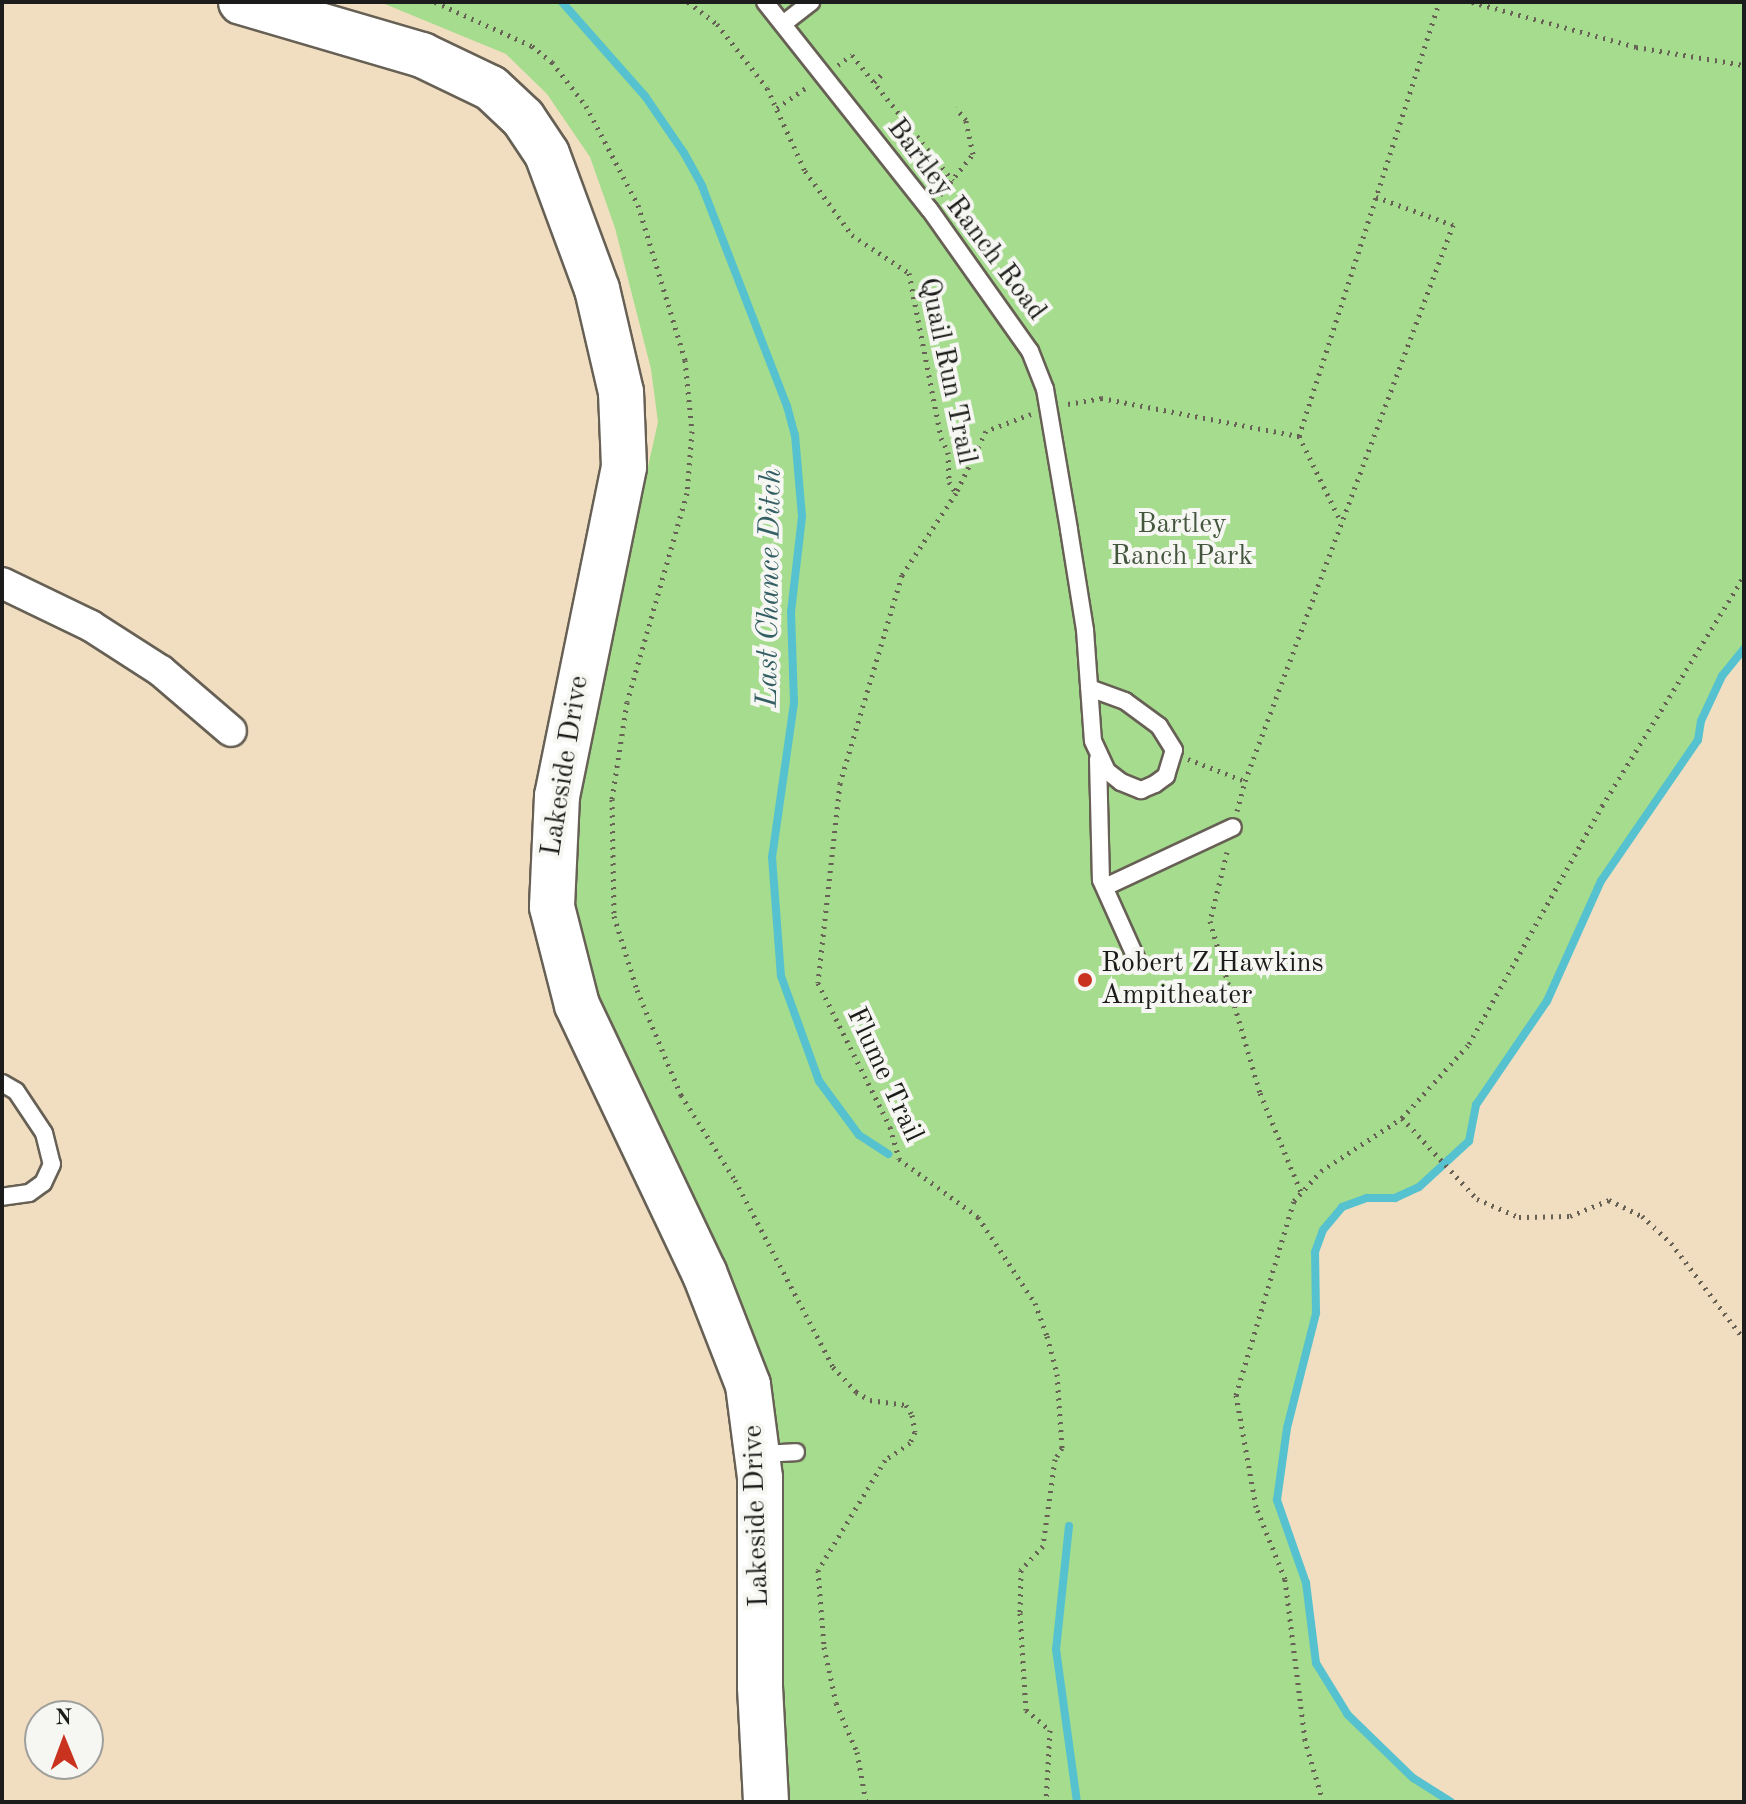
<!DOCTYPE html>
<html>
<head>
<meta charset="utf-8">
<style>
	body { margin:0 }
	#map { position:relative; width:1746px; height:1804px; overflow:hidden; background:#f1dec0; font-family:"Old Standard TT",serif }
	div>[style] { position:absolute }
	.green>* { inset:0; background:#a5dc8d }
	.stream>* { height:8px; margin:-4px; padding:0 4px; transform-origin:4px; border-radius:4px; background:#56c2cf }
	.path>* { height:5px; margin-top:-2.5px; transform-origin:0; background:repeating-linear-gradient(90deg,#676055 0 2px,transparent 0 8px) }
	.roads { filter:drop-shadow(2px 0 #676055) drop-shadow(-2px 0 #676055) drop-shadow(0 2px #676055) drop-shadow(0 -2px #676055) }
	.lane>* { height:16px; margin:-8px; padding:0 8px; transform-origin:8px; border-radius:8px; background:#fff }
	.street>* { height:30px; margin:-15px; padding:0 15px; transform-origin:15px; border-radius:15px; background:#fff }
	.secondary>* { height:44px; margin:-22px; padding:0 22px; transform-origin:22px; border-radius:22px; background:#fff }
	.dots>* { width:22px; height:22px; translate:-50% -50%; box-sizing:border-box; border:4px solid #f6f6f2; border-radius:50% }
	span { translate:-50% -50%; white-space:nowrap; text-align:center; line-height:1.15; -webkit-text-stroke:8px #f6f6f2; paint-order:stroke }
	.street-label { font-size:28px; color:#1c1c1c }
	.park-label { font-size:28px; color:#45563e }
	.poi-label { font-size:28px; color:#1c1c1c }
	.left { translate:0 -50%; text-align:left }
	.water-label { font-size:30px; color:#335e64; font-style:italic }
	.frame { position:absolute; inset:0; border:4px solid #1c1c1c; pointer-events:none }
	.north { position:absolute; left:24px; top:1700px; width:80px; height:80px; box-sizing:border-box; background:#f6f6f2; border:2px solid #9f9f9c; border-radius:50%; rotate:359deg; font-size:22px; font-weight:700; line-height:32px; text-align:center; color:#1c1c1c }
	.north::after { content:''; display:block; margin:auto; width:28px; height:36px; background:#c8321e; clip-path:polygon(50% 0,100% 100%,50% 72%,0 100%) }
</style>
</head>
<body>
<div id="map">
	<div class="green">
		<i style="clip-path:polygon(380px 2px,1744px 2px,1744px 649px,1722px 676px,1701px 721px,1698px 740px,1601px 881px,1547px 1001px,1476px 1105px,1469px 1141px,1419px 1187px,1395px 1198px,1367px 1198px,1342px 1207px,1323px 1230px,1315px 1252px,1316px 1313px,1287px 1428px,1277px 1500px,1306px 1583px,1316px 1663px,1348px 1715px,1413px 1777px,1451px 1802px,771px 1802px,769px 1466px,594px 1040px,554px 886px,658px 422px,651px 369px,615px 228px,590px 157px,547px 94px,506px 54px)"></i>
	</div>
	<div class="stream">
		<i style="left:562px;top:2px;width:125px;rotate:48.6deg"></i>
		<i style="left:645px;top:96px;width:69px;rotate:55.6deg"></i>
		<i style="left:684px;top:153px;width:38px;rotate:61deg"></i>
		<i style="left:702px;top:186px;width:236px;rotate:68.9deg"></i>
		<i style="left:787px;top:406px;width:30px;rotate:75deg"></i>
		<i style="left:795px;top:435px;width:82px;rotate:85.1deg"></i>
		<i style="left:802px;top:517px;width:96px;rotate:96.6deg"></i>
		<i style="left:791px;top:612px;width:91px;rotate:88.1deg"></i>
		<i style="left:794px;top:703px;width:156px;rotate:98.1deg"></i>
		<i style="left:772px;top:857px;width:119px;rotate:85.7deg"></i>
		<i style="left:781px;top:976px;width:112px;rotate:70.1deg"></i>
		<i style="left:819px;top:1081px;width:67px;rotate:53.5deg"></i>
		<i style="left:859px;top:1135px;width:35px;rotate:33deg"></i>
		<i style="left:1069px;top:1526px;width:124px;rotate:96deg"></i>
		<i style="left:1056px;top:1649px;width:154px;rotate:82.2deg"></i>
		<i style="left:1451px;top:1802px;width:45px;rotate:-147.7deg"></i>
		<i style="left:1413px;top:1778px;width:91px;rotate:-135.9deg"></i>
		<i style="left:1348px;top:1715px;width:61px;rotate:-121.6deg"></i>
		<i style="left:1316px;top:1663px;width:81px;rotate:-97.1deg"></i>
		<i style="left:1306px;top:1583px;width:88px;rotate:-109.3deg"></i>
		<i style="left:1277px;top:1500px;width:73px;rotate:-82.1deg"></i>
		<i style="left:1287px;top:1428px;width:119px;rotate:-75.8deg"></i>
		<i style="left:1316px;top:1313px;width:61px;rotate:-90.9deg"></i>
		<i style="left:1315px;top:1252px;width:23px;rotate:-70deg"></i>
		<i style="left:1323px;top:1230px;width:30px;rotate:-50deg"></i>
		<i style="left:1342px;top:1207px;width:27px;rotate:-20deg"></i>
		<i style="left:1367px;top:1198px;width:28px"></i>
		<i style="left:1395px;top:1198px;width:26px;rotate:-25deg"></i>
		<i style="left:1419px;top:1187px;width:68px;rotate:-42.6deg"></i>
		<i style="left:1469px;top:1141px;width:37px;rotate:-79deg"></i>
		<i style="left:1476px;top:1105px;width:126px;rotate:-55.7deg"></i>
		<i style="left:1547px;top:1001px;width:132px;rotate:-65.8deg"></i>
		<i style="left:1601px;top:881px;width:171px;rotate:-55.5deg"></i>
		<i style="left:1698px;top:740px;width:19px;rotate:-81deg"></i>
		<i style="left:1701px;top:721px;width:50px;rotate:-65deg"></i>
		<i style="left:1722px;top:676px;width:35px;rotate:-51deg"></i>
	</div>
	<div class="path">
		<i style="left:435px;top:2px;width:107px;rotate:24.4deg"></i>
		<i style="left:532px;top:46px;width:26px;rotate:39deg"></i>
		<i style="left:552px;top:62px;width:56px;rotate:52.3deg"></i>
		<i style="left:586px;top:106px;width:112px;rotate:62.3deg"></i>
		<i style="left:638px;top:205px;width:162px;rotate:73.1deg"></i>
		<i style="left:685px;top:360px;width:71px;rotate:84.4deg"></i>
		<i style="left:692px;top:431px;width:62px;rotate:94.6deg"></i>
		<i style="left:687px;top:493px;width:217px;rotate:106deg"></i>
		<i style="left:627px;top:702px;width:98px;rotate:98.8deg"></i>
		<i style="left:612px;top:799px;width:117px;rotate:89deg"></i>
		<i style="left:614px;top:916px;width:77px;rotate:72.7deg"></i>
		<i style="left:637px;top:990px;width:114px;rotate:67.3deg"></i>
		<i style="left:681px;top:1095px;width:101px;rotate:57.6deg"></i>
		<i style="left:735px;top:1180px;width:211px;rotate:62.3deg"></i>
		<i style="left:833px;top:1367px;width:34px;rotate:47deg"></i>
		<i style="left:856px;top:1392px;width:16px;rotate:30deg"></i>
		<i style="left:870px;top:1400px;width:36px;rotate:8deg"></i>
		<i style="left:906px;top:1405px;width:12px;rotate:59deg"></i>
		<i style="left:912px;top:1415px;width:17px;rotate:80deg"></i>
		<i style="left:915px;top:1432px;width:12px;rotate:114deg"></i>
		<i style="left:910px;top:1443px;width:30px;rotate:146deg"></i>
		<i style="left:885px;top:1460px;width:129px;rotate:121.3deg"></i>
		<i style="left:818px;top:1570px;width:77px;rotate:85.5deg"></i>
		<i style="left:824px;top:1647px;width:57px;rotate:77.9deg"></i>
		<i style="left:836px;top:1703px;width:53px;rotate:66.8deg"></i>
		<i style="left:857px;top:1752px;width:51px;rotate:79.8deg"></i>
		<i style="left:688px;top:2px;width:36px;rotate:37deg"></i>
		<i style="left:717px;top:24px;width:81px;rotate:52deg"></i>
		<i style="left:767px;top:88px;width:91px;rotate:65.4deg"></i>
		<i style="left:805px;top:171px;width:79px;rotate:53.7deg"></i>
		<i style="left:852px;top:235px;width:69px;rotate:33.7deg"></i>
		<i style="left:909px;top:273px;width:168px;rotate:79deg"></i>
		<i style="left:941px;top:438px;width:16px;rotate:63deg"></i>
		<i style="left:948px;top:452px;width:30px;rotate:88deg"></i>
		<i style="left:949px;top:482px;width:13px;rotate:58deg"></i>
		<i style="left:1472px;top:2px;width:170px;rotate:15.3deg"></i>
		<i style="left:1636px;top:47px;width:109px;rotate:9.5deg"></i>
		<i style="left:838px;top:65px;width:17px;rotate:-36deg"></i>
		<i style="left:852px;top:55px;width:161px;rotate:51.3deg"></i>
		<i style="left:874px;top:82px;width:16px;rotate:-45deg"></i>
		<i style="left:777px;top:108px;width:37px;rotate:-35deg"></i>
		<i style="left:940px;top:195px;width:53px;rotate:-51.2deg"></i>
		<i style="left:973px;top:154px;width:35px;rotate:-102deg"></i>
		<i style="left:966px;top:120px;width:16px;rotate:-130deg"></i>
		<i style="left:1068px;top:404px;width:34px;rotate:-10deg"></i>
		<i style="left:1101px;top:398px;width:202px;rotate:10.9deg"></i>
		<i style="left:1299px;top:436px;width:96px;rotate:64deg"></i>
		<i style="left:1031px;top:414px;width:48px;rotate:159.3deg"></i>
		<i style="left:986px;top:431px;width:69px;rotate:115.8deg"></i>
		<i style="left:956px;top:493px;width:98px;rotate:123.4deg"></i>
		<i style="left:902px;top:575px;width:217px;rotate:106.6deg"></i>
		<i style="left:840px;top:783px;width:201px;rotate:96.3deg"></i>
		<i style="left:818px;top:983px;width:161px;rotate:63.4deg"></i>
		<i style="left:890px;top:1127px;width:33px;rotate:74deg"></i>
		<i style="left:899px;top:1159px;width:98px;rotate:36.3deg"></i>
		<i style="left:978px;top:1217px;width:103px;rotate:56.5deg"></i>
		<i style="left:1035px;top:1303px;width:35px;rotate:70deg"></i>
		<i style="left:1047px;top:1336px;width:39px;rotate:75deg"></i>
		<i style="left:1057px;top:1374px;width:74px;rotate:86.1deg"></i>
		<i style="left:1062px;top:1448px;width:13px;rotate:122deg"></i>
		<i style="left:1055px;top:1459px;width:88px;rotate:97.9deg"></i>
		<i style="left:1043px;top:1546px;width:33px;rotate:133deg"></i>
		<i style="left:1021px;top:1570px;width:43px;rotate:91.3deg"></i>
		<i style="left:1020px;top:1613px;width:97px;rotate:86.5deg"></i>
		<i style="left:1026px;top:1710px;width:31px;rotate:40deg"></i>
		<i style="left:1050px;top:1730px;width:72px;rotate:93.2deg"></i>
		<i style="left:1299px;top:436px;width:456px;rotate:-72.1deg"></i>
		<i style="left:1188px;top:759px;width:61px;rotate:21.1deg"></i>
		<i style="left:1245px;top:781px;width:594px;rotate:-69.49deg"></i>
		<i style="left:1453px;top:225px;width:82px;rotate:-160deg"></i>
		<i style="left:1237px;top:811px;width:31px;rotate:-75deg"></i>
		<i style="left:1227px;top:852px;width:71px;rotate:103.8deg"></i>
		<i style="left:1210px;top:921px;width:179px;rotate:73.8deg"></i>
		<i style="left:1260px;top:1093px;width:107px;rotate:67.5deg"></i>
		<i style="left:1402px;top:1118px;width:110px;rotate:47.2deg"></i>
		<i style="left:1477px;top:1199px;width:46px;rotate:23.2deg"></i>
		<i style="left:1519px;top:1217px;width:51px;rotate:-1.1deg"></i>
		<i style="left:1570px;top:1216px;width:42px;rotate:-22.3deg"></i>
		<i style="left:1609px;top:1200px;width:37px;rotate:26deg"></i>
		<i style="left:1642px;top:1216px;width:40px;rotate:43deg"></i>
		<i style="left:1671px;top:1243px;width:121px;rotate:52.8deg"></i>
		<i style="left:1323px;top:1802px;width:65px;rotate:-106.2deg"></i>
		<i style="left:1305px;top:1740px;width:162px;rotate:-97.1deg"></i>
		<i style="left:1285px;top:1579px;width:78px;rotate:-111.9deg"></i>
		<i style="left:1256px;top:1507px;width:114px;rotate:-100.1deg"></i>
		<i style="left:1236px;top:1395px;width:202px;rotate:-73.4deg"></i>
		<i style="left:1294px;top:1201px;width:40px;rotate:-48deg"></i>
		<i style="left:1321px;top:1171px;width:97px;rotate:-33.2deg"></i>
		<i style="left:1402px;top:1118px;width:100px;rotate:-47.8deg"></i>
		<i style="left:1469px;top:1044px;width:273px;rotate:-60.8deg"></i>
		<i style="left:1602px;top:806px;width:270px;rotate:-58.3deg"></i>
	</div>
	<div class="roads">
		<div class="lane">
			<i style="left:765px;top:2px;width:265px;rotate:51.6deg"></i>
			<i style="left:930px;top:210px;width:173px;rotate:54.7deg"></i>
			<i style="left:1030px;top:351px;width:41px;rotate:68.5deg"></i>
			<i style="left:1045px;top:389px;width:143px;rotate:80.3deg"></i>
			<i style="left:1069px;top:530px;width:101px;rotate:80.9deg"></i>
			<i style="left:1085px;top:630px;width:111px;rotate:85.9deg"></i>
			<i style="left:1093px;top:741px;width:33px;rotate:65deg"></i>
			<i style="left:1107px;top:771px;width:18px;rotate:38deg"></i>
			<i style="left:1121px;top:782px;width:22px;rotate:22deg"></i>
			<i style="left:1141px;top:790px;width:15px;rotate:-23deg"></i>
			<i style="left:1155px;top:784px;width:14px;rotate:-36deg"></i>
			<i style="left:1166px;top:776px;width:27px;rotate:-73deg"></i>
			<i style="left:1174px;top:750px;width:28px;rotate:-122deg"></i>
			<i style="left:1159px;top:726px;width:42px;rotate:-143.7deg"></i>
			<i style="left:1125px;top:701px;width:38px;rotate:-160deg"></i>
			<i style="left:783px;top:24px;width:36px;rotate:-38deg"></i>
			<i style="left:1098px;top:759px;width:121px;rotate:88.6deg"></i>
			<i style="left:1101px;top:880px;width:88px;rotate:65.8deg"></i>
			<i style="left:1105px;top:887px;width:141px;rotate:-25.1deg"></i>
			<i style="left:2px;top:1083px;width:16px;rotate:30deg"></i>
			<i style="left:16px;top:1091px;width:50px;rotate:56.3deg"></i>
			<i style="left:44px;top:1133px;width:32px;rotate:76deg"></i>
			<i style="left:52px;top:1164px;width:21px;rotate:115deg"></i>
			<i style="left:43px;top:1183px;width:17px;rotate:144deg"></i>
			<i style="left:29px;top:1193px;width:27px;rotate:172deg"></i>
			<i style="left:760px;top:1454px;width:36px;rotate:-3deg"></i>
		</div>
		<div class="street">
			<i style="left:2px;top:583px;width:99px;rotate:25.8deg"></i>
			<i style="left:91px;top:626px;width:83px;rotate:32.7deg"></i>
			<i style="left:161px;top:671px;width:92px;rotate:40.6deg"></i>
		</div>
		<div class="secondary">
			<i style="left:241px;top:2px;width:189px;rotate:16.3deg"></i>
			<i style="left:422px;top:55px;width:76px;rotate:25.6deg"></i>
			<i style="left:491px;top:88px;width:44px;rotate:43.2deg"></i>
			<i style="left:523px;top:118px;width:43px;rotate:56.3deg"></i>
			<i style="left:547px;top:154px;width:144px;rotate:69.7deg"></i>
			<i style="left:597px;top:289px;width:106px;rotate:76.9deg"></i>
			<i style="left:621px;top:392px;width:75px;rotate:87.7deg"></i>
			<i style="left:624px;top:467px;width:336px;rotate:101.5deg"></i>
			<i style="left:557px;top:796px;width:111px;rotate:92.6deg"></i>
			<i style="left:552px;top:907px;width:101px;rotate:75.7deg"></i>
			<i style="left:577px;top:1005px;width:296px;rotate:64.6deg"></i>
			<i style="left:704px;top:1272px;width:121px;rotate:68.7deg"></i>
			<i style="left:748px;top:1385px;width:94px;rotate:82.6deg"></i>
			<i style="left:760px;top:1478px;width:209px;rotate:90deg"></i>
			<i style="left:760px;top:1687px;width:115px;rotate:87deg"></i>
		</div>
	</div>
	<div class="dots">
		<i style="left:1085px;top:980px;background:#c8321e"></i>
	</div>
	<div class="street-label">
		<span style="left:966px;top:220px;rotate:53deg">Bartley Ranch Road</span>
		<span style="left:947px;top:371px;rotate:78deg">Quail Run Trail</span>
		<span style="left:566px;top:766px;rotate:-81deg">Lakeside Drive</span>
		<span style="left:884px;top:1075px;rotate:65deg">Flume Trail</span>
		<span style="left:757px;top:1516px;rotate:-92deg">Lakeside Drive</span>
	</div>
	<div class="park-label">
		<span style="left:1182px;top:541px">Bartley<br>Ranch Park</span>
	</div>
	<div class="poi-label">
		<span class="left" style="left:1101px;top:980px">Robert Z Hawkins<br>Ampitheater</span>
	</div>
	<div class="water-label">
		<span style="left:770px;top:588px;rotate:-89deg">Last Chance Ditch</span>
	</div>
	<div class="frame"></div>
	<div class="north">N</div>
</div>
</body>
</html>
